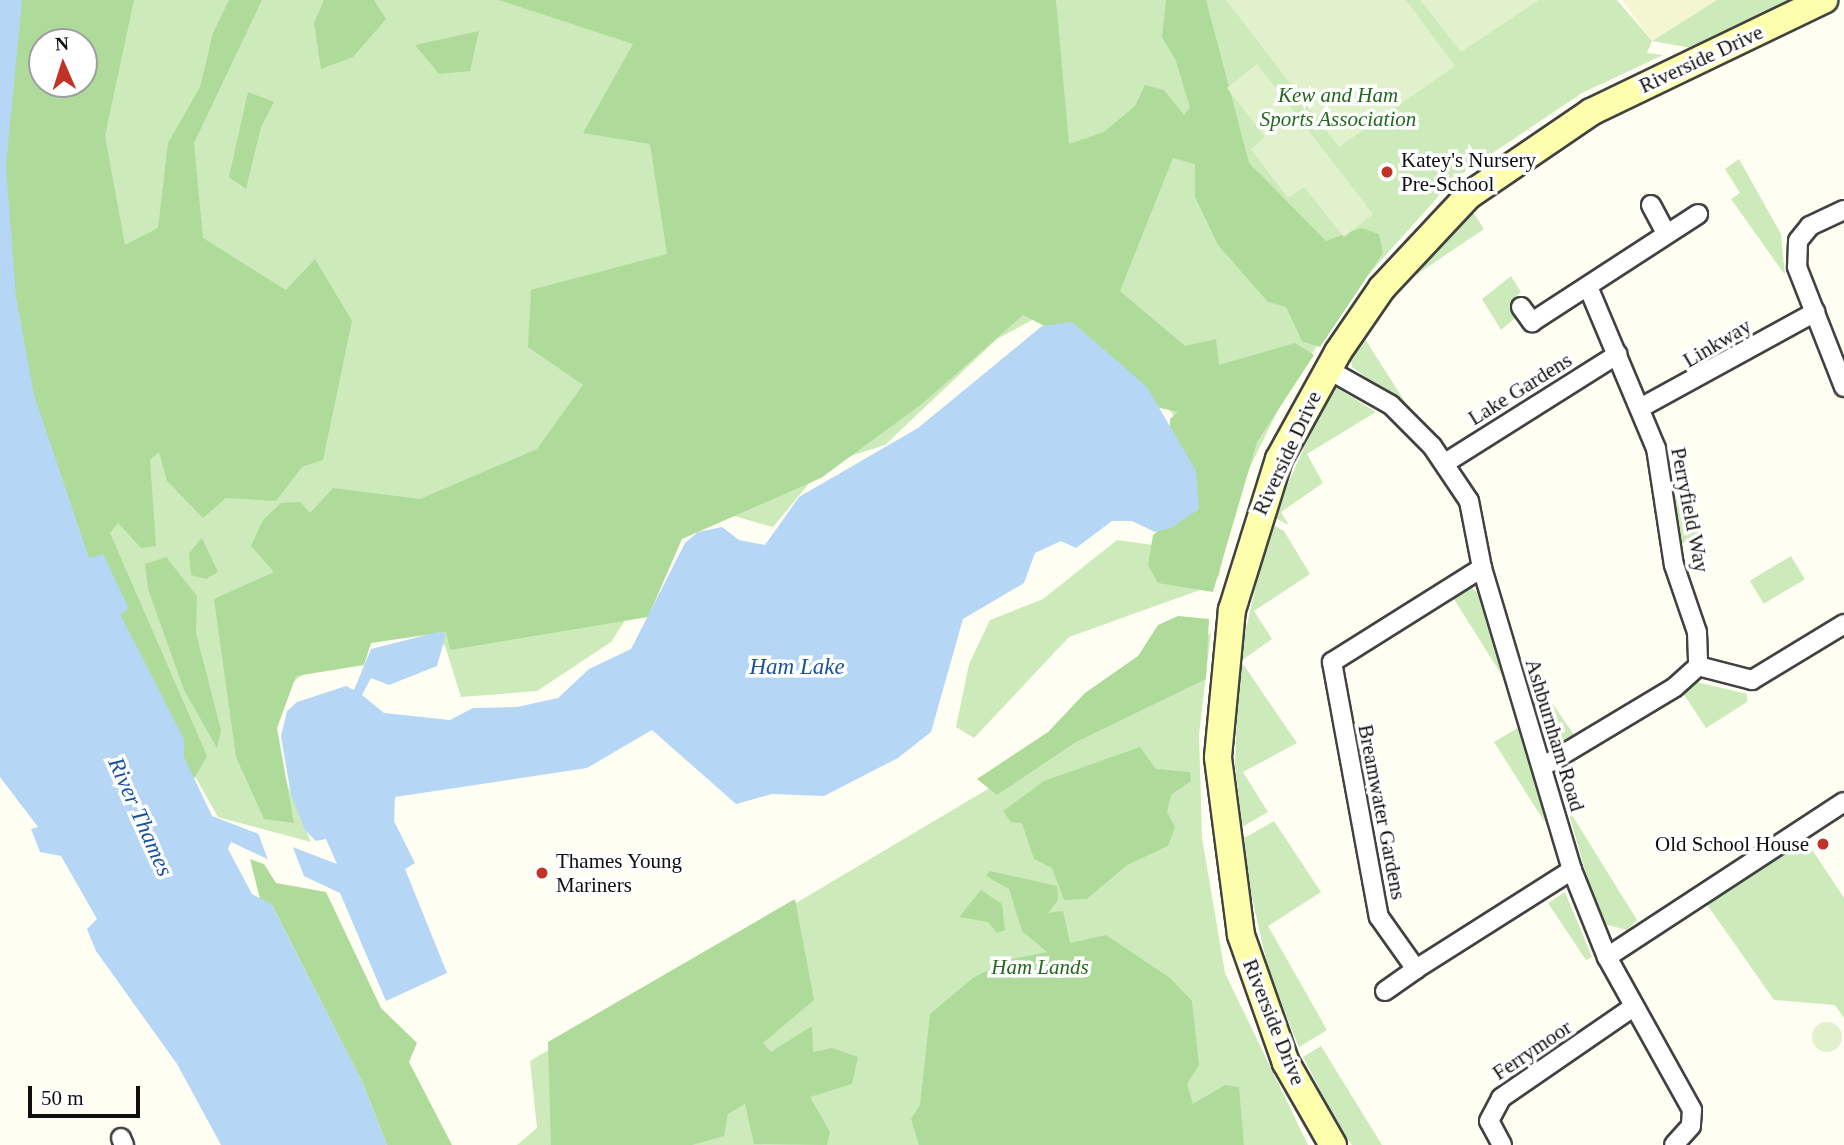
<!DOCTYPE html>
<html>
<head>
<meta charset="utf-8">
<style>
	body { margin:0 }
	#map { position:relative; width:1844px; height:1145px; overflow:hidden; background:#fffef2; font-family:Georgia,serif }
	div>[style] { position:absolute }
	.farmland>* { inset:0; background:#f4f5d1 }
	.green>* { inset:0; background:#cdeabb; transform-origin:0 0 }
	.forest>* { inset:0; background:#aedb9a }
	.pitch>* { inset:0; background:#e0f1cc }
	.round { border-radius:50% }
	.water>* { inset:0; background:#b6d6f6 }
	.pier>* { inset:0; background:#fffef2 }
	.roads { filter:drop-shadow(2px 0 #424242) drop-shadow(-2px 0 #424242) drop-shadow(0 2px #424242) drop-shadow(0 -2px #424242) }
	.street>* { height:18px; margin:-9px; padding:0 9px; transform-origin:9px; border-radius:9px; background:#fff }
	.secondary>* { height:26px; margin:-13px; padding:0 13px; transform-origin:13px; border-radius:13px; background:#fdffad }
	.dots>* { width:19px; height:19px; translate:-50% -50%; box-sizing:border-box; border:4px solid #fff; border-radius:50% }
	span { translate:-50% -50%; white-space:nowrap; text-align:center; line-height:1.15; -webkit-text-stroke:7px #fff; paint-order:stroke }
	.street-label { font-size:21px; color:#0f0f0f }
	.park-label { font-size:21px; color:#24681f; font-style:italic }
	.poi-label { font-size:21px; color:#0f0f0f }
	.left { translate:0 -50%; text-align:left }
	.right { translate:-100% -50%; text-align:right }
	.water-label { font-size:23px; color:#1753a2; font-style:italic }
	.north { position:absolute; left:28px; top:28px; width:70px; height:70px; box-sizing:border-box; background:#fff; border:2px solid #9f9f9f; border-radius:50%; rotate:357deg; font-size:19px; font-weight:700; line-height:28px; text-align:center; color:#0f0f0f }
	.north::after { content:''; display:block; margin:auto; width:24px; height:32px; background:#c03326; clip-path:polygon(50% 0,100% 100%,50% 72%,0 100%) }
	.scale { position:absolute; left:28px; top:1086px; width:112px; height:32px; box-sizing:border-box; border:4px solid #0f0f0f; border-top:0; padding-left:9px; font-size:21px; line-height:24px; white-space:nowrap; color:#0f0f0f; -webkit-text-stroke:5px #fff; paint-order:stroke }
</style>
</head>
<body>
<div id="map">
	<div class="farmland">
		<i style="clip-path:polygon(1622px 0,1717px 0,1652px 41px)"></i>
	</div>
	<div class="green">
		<i style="clip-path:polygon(evenodd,37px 0,1617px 0,1652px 41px,1717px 0,1797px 0,1697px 49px,1652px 41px,1647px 53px,1663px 55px,1582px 93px,1454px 179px,1350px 295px,1287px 392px,1236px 495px,1219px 576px,1197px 591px,1069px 637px,974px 738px,956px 727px,969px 664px,990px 620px,1043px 599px,1117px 540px,1160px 546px,1208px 477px,1170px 410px,1042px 315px,997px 339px,885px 445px,825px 464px,773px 527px,709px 509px,679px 538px,611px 642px,537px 691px,461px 697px,445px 646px,422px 620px,379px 632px,298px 678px,280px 695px,273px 749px,311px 842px,218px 817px,184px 757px,103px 554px,20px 70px,37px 0,42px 42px,84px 42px,84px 84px,42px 84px,42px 42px)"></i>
		<i style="clip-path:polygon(1739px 159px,1781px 234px,1785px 275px,1731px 199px,1740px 193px,1725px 169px)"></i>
		<i style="clip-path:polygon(1473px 212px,1484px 229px,1413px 277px,1443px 237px)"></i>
		<i style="clip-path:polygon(1511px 276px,1521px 292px,1513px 299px,1519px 315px,1501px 330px,1482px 299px)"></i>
		<i style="clip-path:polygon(1363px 336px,1409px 408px,1352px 367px,1350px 353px)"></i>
		<i style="clip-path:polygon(1332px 385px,1376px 412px,1307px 454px,1323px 483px,1281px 512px,1289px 525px,1273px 517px)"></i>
		<i style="clip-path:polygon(1664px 478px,1699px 533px,1676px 548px)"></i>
		<i style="clip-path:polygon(1270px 523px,1284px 531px,1310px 574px,1254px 611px,1272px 639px,1241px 661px,1297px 743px,1243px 772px,1268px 812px,1242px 827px,1235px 765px,1239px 660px)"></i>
		<i style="left:1791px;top:556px;width:27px;height:48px;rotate:59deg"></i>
		<i style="clip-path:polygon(1467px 585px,1481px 595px,1508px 685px,1447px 588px)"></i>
		<i style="clip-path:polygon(1211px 633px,1199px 734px,1202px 838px,1225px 973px,1308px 1145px,517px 1145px,537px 1128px,530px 1061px,1003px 780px)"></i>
		<i style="clip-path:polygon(1522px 658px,1576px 738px,1571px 741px,1559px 743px,1540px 730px)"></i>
		<i style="clip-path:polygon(1696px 682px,1747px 694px,1747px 702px,1706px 728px,1683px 693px)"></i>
		<i style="clip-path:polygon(1521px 726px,1548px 819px,1544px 821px,1494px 742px)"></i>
		<i style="clip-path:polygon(1567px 807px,1637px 920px,1627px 930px,1600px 923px)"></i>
		<i style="clip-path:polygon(1274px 821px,1321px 892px,1268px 926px,1327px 1030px,1299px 1047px,1270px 977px,1247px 876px,1244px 838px)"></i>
		<i style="clip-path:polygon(1805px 839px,1844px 898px,1844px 1018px,1835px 1005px,1774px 1000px,1706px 903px)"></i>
		<i style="clip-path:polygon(1565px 892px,1592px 957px,1586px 960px,1548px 903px)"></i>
		<i style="clip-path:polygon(1321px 1046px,1382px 1145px,1352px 1145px,1336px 1121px,1303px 1057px)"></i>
	</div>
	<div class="forest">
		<i style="clip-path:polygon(evenodd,17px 0,134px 0,105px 136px,125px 245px,158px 228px,168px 143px,200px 87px,213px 33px,229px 0,262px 0,194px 143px,203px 238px,286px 290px,315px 259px,352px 321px,323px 460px,302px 467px,276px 501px,226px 498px,203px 518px,167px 481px,159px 452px,150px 460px,156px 546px,141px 548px,118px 523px,110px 533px,207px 756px,191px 784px,67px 552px,21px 372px,0 119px,17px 0,42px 42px,84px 42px,84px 84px,42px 84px,42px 42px)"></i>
		<i style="clip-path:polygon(324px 0,374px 0,386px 19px,353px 57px,321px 69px,314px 23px)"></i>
		<i style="clip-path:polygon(499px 0,1056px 0,1069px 144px,1104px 132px,1135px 106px,1145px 85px,1164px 90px,1184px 115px,1190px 108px,1176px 61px,1162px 37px,1166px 0,1206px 0,1249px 163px,1326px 241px,1361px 228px,1379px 234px,1383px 253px,1320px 347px,1302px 341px,1286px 307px,1268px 302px,1218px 245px,1195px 197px,1195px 164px,1173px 158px,1120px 291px,1185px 346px,1216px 339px,1219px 365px,1295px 343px,1314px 355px,1257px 442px,1213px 592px,1158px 583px,1148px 565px,1153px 535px,1169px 523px,1170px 419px,1178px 412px,1151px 406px,1099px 354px,1023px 315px,923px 403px,821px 478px,682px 539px,648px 617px,450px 650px,446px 632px,371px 643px,364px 665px,296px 676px,277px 728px,294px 823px,264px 819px,236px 757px,214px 599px,274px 572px,251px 546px,263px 520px,281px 503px,300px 502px,310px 513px,333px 488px,420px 499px,537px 449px,583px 385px,528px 347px,531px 290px,667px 254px,650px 144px,583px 133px,633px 44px)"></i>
		<i style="clip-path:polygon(479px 31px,470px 71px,439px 74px,415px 45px)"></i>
		<i style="clip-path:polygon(248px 92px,274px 102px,261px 127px,246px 189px,229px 177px)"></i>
		<i style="clip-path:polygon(202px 538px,218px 572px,206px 579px,191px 575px,189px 553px)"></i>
		<i style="clip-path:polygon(166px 557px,197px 596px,196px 633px,221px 730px,217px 748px,184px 690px,148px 589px,145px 564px)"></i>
		<i style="clip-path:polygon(1178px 616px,1209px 619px,1206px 679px,1076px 742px,997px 795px,977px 779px,1048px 732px,1085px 693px,1138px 656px,1158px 625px)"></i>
		<i style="clip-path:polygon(1140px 747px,1156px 769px,1190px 772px,1191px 781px,1171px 795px,1167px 812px,1175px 827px,1168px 846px,1127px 865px,1087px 899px,1064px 900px,1052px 868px,1034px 859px,1022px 823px,1011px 822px,1003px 811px,1044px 781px)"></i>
		<i style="clip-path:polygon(250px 859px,264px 864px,276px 883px,326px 892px,381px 1008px,417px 1043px,409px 1062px,452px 1145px,387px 1145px,363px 1084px,272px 905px,260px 899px)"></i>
		<i style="clip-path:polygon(990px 871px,1057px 886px,1058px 900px,1048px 913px,1063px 911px,1070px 943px,1106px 935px,1170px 978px,1192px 1001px,1199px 1065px,1187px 1084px,1193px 1104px,1225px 1085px,1239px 1087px,1244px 1145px,919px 1145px,911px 1119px,920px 1105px,930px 1014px,973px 978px,1008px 960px,1047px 952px,1022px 931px,1009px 889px,986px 876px)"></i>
		<i style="clip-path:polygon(981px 890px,1002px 904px,1005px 930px,997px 933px,988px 922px,959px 917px)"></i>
		<i style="clip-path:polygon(795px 899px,814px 1000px,763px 1043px,771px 1052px,812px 1026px,813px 1052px,832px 1048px,858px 1057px,852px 1084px,810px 1097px,830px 1132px,827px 1145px,754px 1144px,745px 1104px,728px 1114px,724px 1136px,692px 1145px,551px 1145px,548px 1042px)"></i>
	</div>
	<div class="pitch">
		<i style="clip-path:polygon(1226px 0,1406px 0,1455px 66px,1339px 147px)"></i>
		<i style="clip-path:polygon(1420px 0,1539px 0,1461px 52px)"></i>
		<i style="clip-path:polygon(1257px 64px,1373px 214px,1344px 237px,1304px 187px,1288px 198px,1251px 149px,1265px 137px,1227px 88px)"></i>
		<i class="round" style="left:1812px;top:1022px;width:30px;height:30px"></i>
	</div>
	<div class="water">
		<i style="clip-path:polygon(0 0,22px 0,6px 166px,16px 297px,34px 395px,89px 558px,103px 554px,129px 609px,120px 614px,184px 739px,184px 757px,212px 816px,337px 864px,326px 839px,316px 841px,305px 830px,291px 795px,281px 736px,287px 711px,297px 702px,346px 686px,354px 690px,371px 649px,438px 632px,446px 634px,437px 666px,389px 685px,371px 678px,362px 695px,384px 713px,450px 720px,473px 708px,517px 707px,558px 698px,589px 669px,631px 649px,685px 543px,698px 532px,722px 527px,739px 540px,765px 545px,799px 497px,918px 428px,1042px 326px,1072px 322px,1147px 387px,1196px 471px,1199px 509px,1171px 528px,1155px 532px,1132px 521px,1112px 521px,1076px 548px,1061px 541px,1035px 553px,1024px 583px,963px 619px,931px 732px,898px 758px,824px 796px,772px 794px,736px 804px,652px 730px,587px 768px,395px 797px,394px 821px,415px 863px,405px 869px,447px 973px,386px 1001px,340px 893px,231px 842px,228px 849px,252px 894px,272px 905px,363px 1084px,387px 1145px,221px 1145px,177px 1064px,96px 951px,87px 929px,97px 919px,61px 856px,40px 852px,31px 829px,38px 827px,0 777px)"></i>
	</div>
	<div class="pier">
		<i style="clip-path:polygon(257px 830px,292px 845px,304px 876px,268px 860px)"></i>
	</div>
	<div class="roads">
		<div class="street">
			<i style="left:1651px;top:205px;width:32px;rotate:62deg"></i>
			<i style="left:1844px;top:210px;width:38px;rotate:155deg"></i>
			<i style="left:1810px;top:226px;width:19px;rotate:129deg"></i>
			<i style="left:1798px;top:241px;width:26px;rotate:92deg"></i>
			<i style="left:1797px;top:267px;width:129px;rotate:68.6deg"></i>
			<i style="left:1589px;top:289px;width:173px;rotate:67.2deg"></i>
			<i style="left:1656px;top:448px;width:118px;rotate:81.3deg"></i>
			<i style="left:1674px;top:565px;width:71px;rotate:71.1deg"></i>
			<i style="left:1697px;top:632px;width:34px;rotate:88deg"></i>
			<i style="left:1521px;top:307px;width:19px;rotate:54deg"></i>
			<i style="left:1532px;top:322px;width:198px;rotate:-33deg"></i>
			<i style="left:1329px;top:370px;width:71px;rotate:29.4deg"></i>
			<i style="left:1391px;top:405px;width:58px;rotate:45deg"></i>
			<i style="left:1432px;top:446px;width:66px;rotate:56.1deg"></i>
			<i style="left:1469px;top:501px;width:68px;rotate:79deg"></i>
			<i style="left:1482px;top:568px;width:315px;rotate:73.4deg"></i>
			<i style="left:1572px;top:870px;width:94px;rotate:68.1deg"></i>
			<i style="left:1607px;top:957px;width:175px;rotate:60.9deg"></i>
			<i style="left:1692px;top:1110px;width:16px;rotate:94deg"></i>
			<i style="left:1691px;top:1126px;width:25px;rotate:132deg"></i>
			<i style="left:1640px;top:408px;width:200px;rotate:-28.7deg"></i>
			<i style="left:1445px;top:463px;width:204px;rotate:-32.2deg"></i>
			<i style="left:1482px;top:568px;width:177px;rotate:147.9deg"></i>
			<i style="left:1332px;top:662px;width:259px;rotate:79.6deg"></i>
			<i style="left:1379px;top:917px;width:64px;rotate:54.6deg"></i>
			<i style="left:1416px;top:969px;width:185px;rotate:-32.4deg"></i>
			<i style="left:1542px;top:767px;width:155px;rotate:-31deg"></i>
			<i style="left:1675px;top:687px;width:31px;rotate:-42deg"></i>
			<i style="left:1698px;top:666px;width:56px;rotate:14.5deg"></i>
			<i style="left:1752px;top:680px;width:108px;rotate:-31.3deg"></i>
			<i style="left:1607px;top:957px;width:283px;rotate:-33.2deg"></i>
			<i style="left:1385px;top:991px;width:38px;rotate:-35deg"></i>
			<i style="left:121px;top:1138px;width:8px;rotate:67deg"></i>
			<i style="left:1502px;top:1145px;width:27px;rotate:-118deg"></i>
			<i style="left:1489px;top:1121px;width:26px;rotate:-62deg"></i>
			<i style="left:1501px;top:1098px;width:159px;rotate:-34.5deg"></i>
		</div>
		<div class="secondary">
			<i style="left:1333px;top:1145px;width:95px;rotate:-119.8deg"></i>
			<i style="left:1286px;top:1063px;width:136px;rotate:-109.4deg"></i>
			<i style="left:1241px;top:935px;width:179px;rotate:-97.4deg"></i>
			<i style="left:1218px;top:757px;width:148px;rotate:-84.6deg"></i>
			<i style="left:1232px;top:610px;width:158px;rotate:-72.7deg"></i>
			<i style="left:1279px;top:459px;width:122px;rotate:-61.1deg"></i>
			<i style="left:1338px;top:352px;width:78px;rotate:-55.5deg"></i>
			<i style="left:1382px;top:288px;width:126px;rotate:-46.9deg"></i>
			<i style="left:1468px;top:196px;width:149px;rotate:-34.3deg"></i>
			<i style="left:1591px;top:112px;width:259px;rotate:-25.7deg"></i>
		</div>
	</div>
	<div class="dots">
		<i style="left:1387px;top:172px;background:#c03326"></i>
		<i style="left:1823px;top:844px;background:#c03326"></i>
		<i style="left:542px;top:873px;background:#c03326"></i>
	</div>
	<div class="street-label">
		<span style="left:1701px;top:59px;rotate:-25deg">Riverside Drive</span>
		<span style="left:1717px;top:343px;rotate:-31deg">Linkway</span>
		<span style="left:1520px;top:389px;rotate:-32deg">Lake Gardens</span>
		<span style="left:1287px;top:453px;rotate:-65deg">Riverside Drive</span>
		<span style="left:1690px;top:510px;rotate:79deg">Perryfield Way</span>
		<span style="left:1555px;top:735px;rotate:73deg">Ashburnham Road</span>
		<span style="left:1382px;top:812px;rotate:79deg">Breamwater Gardens</span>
		<span style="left:1274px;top:1022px;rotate:68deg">Riverside Drive</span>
		<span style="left:1532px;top:1050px;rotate:-34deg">Ferrymoor</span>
	</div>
	<div class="park-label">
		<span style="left:1338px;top:107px">Kew and Ham<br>Sports Association</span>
		<span style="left:1040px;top:967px">Ham Lands</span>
	</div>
	<div class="poi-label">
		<span class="left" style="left:1401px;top:172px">Katey's Nursery<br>Pre-School</span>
		<span class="right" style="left:1809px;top:844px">Old School House</span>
		<span class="left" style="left:556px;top:873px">Thames Young<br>Mariners</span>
	</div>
	<div class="water-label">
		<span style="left:797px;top:667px">Ham Lake</span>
		<span style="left:140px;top:817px;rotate:66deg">River Thames</span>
	</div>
	<div class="north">N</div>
	<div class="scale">50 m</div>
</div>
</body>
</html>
